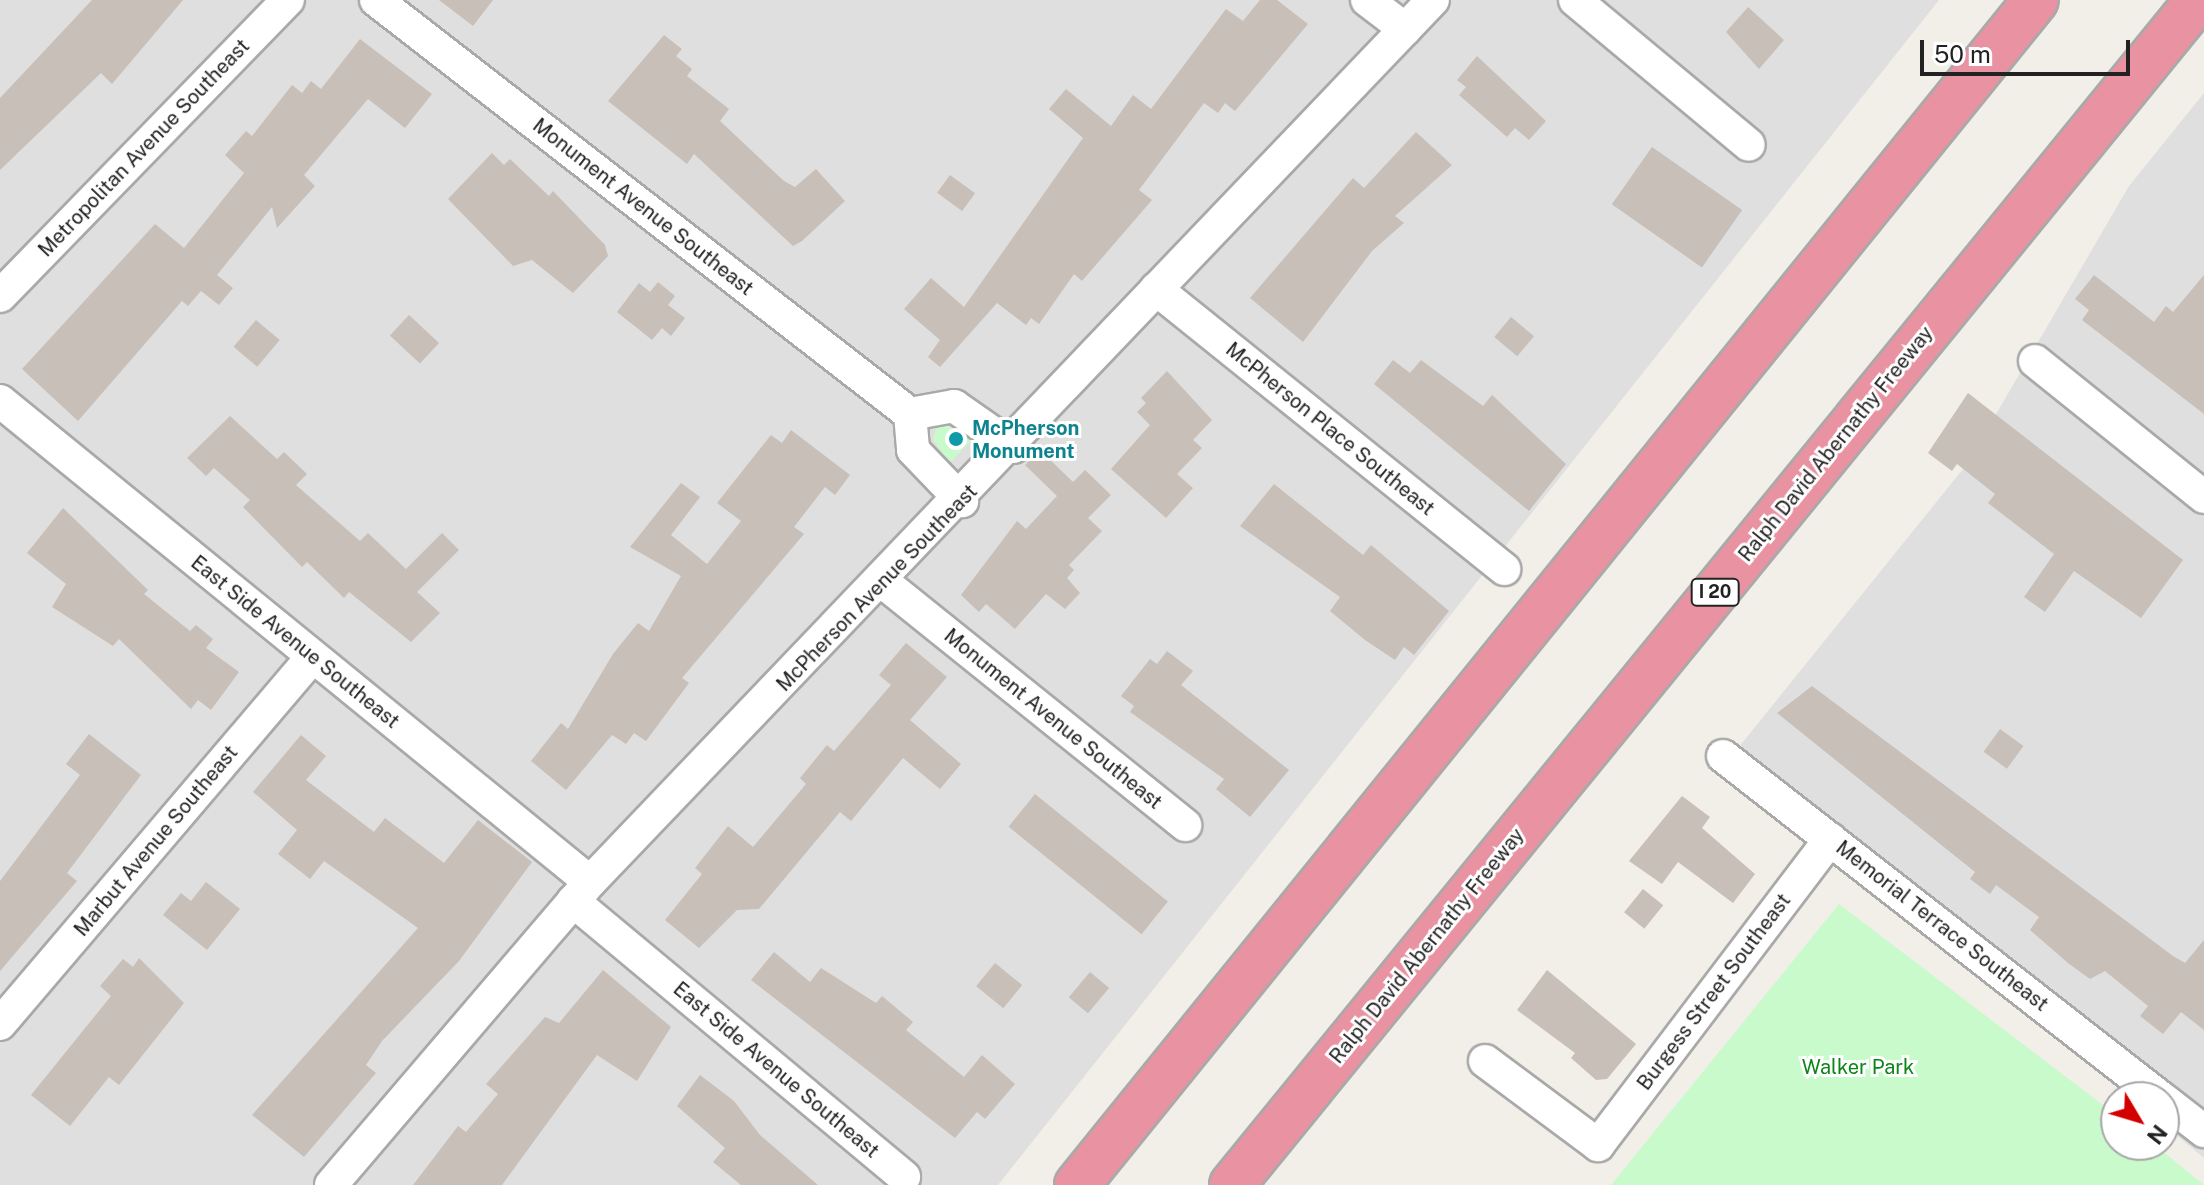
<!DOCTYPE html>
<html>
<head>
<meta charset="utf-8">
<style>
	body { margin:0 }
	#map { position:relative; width:2204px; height:1185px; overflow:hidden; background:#f2efe9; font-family:"Public Sans",sans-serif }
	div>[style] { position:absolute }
	.residential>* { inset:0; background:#e0dfdf }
	.park>* { inset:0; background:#c8facc }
	.building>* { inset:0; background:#c7bfb8; transform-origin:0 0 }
	.roads { filter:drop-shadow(2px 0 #a9a9a9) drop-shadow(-2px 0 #a9a9a9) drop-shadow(0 2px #a9a9a9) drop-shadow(0 -2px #a9a9a9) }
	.minor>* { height:32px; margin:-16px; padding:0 16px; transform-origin:16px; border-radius:16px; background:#fff }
	.motorway>* { height:44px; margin:-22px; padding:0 22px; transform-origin:22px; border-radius:22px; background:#e892a2 }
	.dots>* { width:22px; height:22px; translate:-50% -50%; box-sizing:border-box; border:4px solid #fff; border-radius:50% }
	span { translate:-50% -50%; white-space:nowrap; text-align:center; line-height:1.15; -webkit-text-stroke:6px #fff; paint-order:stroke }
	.shield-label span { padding:2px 6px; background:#fff; border:2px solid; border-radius:6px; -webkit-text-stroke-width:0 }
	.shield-label { font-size:18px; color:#222; font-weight:700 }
	.street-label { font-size:20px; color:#222 }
	.culture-label { font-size:20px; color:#0d838f; font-weight:700 }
	.left { translate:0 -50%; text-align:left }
	.park-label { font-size:20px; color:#0c8416 }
	.north { position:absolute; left:2100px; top:1081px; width:80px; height:80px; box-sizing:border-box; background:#fff; border:2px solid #a7a7a7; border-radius:50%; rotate:128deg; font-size:22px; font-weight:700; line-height:32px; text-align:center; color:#222 }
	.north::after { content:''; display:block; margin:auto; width:28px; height:36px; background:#d40000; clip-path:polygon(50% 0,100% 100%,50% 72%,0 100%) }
	.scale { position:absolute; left:1920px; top:40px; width:210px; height:36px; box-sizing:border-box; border:4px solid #222; border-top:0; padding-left:10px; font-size:24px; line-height:28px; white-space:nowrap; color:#222; -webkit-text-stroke:6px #fff; paint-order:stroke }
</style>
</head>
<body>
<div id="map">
	<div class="residential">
		<i style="clip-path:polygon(0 0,1939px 0,998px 1185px,0 1185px)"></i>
		<i style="clip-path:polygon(2204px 93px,2204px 1158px,2164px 1125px,2164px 1097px,2131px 1097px,1730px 758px,1967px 464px,2129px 186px)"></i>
	</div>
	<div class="park">
		<i style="clip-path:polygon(939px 420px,981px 430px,949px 464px,933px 439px)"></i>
		<i style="clip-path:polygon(1839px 904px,2116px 1115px,2116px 1145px,2155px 1145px,2204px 1185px,1611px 1185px)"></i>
	</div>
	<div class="building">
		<i style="clip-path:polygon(92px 0,183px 0,112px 84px,101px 73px,0 170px,0 98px)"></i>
		<i style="clip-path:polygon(439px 0,493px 0,473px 26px)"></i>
		<i style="clip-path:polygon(1260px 0,1277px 0,1308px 24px,1235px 111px,1225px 103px,1218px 113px,1204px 103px,1139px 190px,1152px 200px,1082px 281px,1074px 274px,1039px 324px,1031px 318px,1026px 325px,997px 303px,940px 367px,928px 357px,940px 340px,904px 309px,931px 278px,964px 307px,1083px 138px,1049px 109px,1066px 89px,1111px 126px,1133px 95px,1151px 109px,1226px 9px,1243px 21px)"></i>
		<i style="clip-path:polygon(1748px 7px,1784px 40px,1759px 69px,1726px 32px)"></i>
		<i style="clip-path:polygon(664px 35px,682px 49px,676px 56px,692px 69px,687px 76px,729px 109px,720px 121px,784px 181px,795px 187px,816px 169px,845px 201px,802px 241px,793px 246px,694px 154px,687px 164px,608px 101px)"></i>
		<i style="clip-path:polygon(360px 39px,432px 94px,405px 128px,368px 99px,304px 175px,315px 186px,277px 228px,272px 207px,217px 275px,233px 288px,219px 305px,201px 291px,188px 306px,182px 301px,78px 421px,22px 369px,155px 224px,184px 248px,244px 173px,225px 155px,246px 131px,252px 136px,292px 85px,302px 93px,311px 81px,321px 89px)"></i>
		<i style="clip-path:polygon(1477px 56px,1546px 121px,1529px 140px,1515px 128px,1507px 137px,1459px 95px,1466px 87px,1457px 80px)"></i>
		<i style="clip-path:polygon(1416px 132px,1452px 165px,1395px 216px,1404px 223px,1372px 251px,1303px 342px,1250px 298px,1353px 178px,1364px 188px)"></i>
		<i style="left:1652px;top:147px;width:110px;height:70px;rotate:35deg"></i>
		<i style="clip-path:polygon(492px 153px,504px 165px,510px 159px,549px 196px,553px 191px,605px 245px,608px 256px,573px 293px,532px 260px,513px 266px,448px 199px)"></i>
		<i style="left:950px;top:175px;width:31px;height:22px;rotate:36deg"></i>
		<i style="clip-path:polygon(2094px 275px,2154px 322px,2166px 306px,2173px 312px,2204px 275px,2204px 414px,2082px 320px,2089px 310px,2075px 299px)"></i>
		<i style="clip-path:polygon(658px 282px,675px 296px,668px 305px,685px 318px,671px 336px,662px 328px,652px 340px,617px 312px,639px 283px,650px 292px)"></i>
		<i style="left:409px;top:315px;width:41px;height:28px;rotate:43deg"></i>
		<i style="left:1511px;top:317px;width:30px;height:26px;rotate:40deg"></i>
		<i style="left:256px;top:320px;width:31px;height:35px;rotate:40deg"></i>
		<i style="clip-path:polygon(1393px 360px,1410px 373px,1421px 360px,1483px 406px,1492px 395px,1566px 464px,1529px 511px,1374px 384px)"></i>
		<i style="clip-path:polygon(1167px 371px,1212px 420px,1193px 440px,1202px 448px,1177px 474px,1193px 488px,1166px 518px,1111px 469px,1150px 425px,1137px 412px,1146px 403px,1141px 398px)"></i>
		<i style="clip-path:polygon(1968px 393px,2183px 560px,2141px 618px,2074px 571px,2045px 612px,2024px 597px,2054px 554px,1988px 503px,1995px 494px,1957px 464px,1952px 471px,1928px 453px)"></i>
		<i style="clip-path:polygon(230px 416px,277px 459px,284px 452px,307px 474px,296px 485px,360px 541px,368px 533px,406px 569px,442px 533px,459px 550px,417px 592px,440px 613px,411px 642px,349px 592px,344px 598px,307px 562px,302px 567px,243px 507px,250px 500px,214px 468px,206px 476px,187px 458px)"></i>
		<i style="clip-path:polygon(791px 430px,850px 475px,835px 495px,825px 487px,794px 527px,804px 534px,682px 678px,689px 683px,646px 741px,634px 733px,626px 744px,612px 735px,566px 790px,531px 761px,561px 723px,568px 729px,613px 654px,638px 623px,649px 631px,681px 576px,630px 547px,681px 483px,700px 497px,671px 535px,707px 564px,741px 521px,717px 503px,771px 435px,782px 443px)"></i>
		<i style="clip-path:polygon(1040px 450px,1073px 482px,1085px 470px,1111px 495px,1088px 518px,1102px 531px,1069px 565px,1074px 570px,1067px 578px,1080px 593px,1065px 609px,1046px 594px,1015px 629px,986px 604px,979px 612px,961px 595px,1017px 521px,1026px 529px,1057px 496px,1025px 465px)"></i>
		<i style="clip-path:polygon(1274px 484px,1363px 555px,1371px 545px,1449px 611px,1414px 655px,1404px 647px,1395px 660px,1365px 640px,1330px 611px,1340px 597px,1240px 526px)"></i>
		<i style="clip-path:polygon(63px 508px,148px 590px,144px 594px,190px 631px,196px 625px,213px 639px,206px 648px,239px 672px,211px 710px,198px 700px,191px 709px,119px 639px,113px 646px,52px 607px,66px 584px,27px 553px)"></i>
		<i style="clip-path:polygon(906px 643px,947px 677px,910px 720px,961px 764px,940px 789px,903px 758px,851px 821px,840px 812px,759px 909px,737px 910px,699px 948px,665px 920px,702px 874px,695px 868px,728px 826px,753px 847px,806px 784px,800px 778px,827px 745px,834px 751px,891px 685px,879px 675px)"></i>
		<i style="clip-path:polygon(1167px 651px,1193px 671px,1181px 685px,1289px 770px,1250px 817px,1216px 789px,1224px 779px,1130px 712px,1134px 706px,1121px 696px,1150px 659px,1157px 664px)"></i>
		<i style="clip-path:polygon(1812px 686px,2173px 956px,2185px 963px,2204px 940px,2204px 1030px,2181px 1012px,2163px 1034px,2140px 1016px,2148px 1006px,2105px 971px,2090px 979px,2068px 963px,2030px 930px,2039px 917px,1996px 885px,1990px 894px,1970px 879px,1975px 872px,1777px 713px)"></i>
		<i style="left:2000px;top:729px;width:29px;height:28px;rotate:36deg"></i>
		<i style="clip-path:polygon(89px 734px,141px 775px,67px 873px,77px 881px,0 971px,0 881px,80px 775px,66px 764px)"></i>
		<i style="clip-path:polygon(301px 735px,326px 756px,306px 780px,374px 832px,385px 818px,444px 863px,478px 820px,532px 862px,459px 961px,382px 1041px,366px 1065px,376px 1073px,304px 1157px,252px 1115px,418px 928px,324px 861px,310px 879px,278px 854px,297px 830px,253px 792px)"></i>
		<i style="left:1035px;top:794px;width:171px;height:42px;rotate:39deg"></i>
		<i style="clip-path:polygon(1682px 796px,1710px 817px,1702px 828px,1755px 874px,1733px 903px,1678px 862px,1662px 884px,1629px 861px)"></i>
		<i style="clip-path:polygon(206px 882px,240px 909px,207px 950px,163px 915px,181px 893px,191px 901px)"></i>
		<i style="left:1643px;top:889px;width:26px;height:30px;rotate:39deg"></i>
		<i style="clip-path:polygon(774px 952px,810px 982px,821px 968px,876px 1003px,882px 996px,913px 1022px,906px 1030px,964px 1077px,982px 1055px,1015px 1084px,985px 1119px,977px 1112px,955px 1138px,751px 980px)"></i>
		<i style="clip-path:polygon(139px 958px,184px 1003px,119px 1085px,109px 1077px,70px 1126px,31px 1095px,111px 996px,100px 986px,123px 959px,133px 967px)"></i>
		<i style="left:995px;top:963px;width:35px;height:30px;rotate:39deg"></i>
		<i style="clip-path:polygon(603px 970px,671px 1027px,637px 1081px,597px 1055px,502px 1185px,413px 1185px,458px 1126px,466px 1132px,498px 1094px,486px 1084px,545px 1017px,559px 1023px)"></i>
		<i style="clip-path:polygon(1547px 970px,1636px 1044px,1607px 1079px,1596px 1080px,1571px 1058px,1575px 1053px,1517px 1010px)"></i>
		<i style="left:1090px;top:972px;width:25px;height:33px;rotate:40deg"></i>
		<i style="clip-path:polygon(700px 1075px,734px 1101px,760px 1135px,818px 1185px,741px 1185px,713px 1162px,725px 1148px,677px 1106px)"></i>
	</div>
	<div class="roads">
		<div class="minor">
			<i style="left:376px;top:0;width:676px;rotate:37.79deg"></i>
			<i style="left:1367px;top:0;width:48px;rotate:37.3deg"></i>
			<i style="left:1575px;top:0;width:226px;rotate:39.8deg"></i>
			<i style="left:1156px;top:289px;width:447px;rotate:38.8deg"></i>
			<i style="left:0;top:296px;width:413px;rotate:-45.8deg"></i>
			<i style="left:2035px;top:361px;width:217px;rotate:38.8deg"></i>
			<i style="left:0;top:401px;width:761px;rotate:39.19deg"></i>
			<i style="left:910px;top:414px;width:45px;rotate:-10.3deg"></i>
			<i style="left:954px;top:406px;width:72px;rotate:34.8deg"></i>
			<i style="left:910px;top:414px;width:36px;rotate:85deg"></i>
			<i style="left:913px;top:450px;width:71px;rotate:46.1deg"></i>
			<i style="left:883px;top:582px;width:388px;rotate:38.8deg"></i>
			<i style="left:1723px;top:756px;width:554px;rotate:37.97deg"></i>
			<i style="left:573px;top:901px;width:431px;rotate:39.8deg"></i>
			<i style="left:0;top:1024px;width:482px;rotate:-49.6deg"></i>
			<i style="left:1485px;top:1061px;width:141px;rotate:36.6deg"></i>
			<i style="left:1598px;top:1145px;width:384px;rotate:-52.8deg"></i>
			<i style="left:2164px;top:1100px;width:51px;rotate:37.8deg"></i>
			<i style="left:331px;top:1185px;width:399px;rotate:-49.5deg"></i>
			<i style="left:590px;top:882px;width:1220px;rotate:-46.3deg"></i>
		</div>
		<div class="motorway">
			<i style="left:1077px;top:1185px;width:1524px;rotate:-51.02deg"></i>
			<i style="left:1232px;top:1185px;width:1529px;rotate:-50.81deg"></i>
		</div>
	</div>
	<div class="dots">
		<i style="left:956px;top:439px;background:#0f9aa8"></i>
	</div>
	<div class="shield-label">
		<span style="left:1715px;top:592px">I 20</span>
	</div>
	<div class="street-label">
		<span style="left:144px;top:148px;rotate:-46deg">Metropolitan Avenue Southeast</span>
		<span style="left:643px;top:207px;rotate:38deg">Monument Avenue Southeast</span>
		<span style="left:1330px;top:429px;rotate:39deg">McPherson Place Southeast</span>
		<span style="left:1836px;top:444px;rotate:-51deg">Ralph David Abernathy Freeway</span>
		<span style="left:877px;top:588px;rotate:-46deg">McPherson Avenue Southeast</span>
		<span style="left:295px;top:642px;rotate:39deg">East Side Avenue Southeast</span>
		<span style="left:1053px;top:719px;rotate:39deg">Monument Avenue Southeast</span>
		<span style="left:156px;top:841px;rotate:-50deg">Marbut Avenue Southeast</span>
		<span style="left:1942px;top:926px;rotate:38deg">Memorial Terrace Southeast</span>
		<span style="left:1427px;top:946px;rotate:-51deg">Ralph David Abernathy Freeway</span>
		<span style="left:1714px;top:992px;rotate:-53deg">Burgess Street Southeast</span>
		<span style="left:776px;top:1070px;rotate:40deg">East Side Avenue Southeast</span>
	</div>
	<div class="culture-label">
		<span class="left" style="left:972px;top:440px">McPherson<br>Monument</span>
	</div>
	<div class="park-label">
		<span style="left:1858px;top:1067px">Walker Park</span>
	</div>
	<div class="north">N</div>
	<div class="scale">50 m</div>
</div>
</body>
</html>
